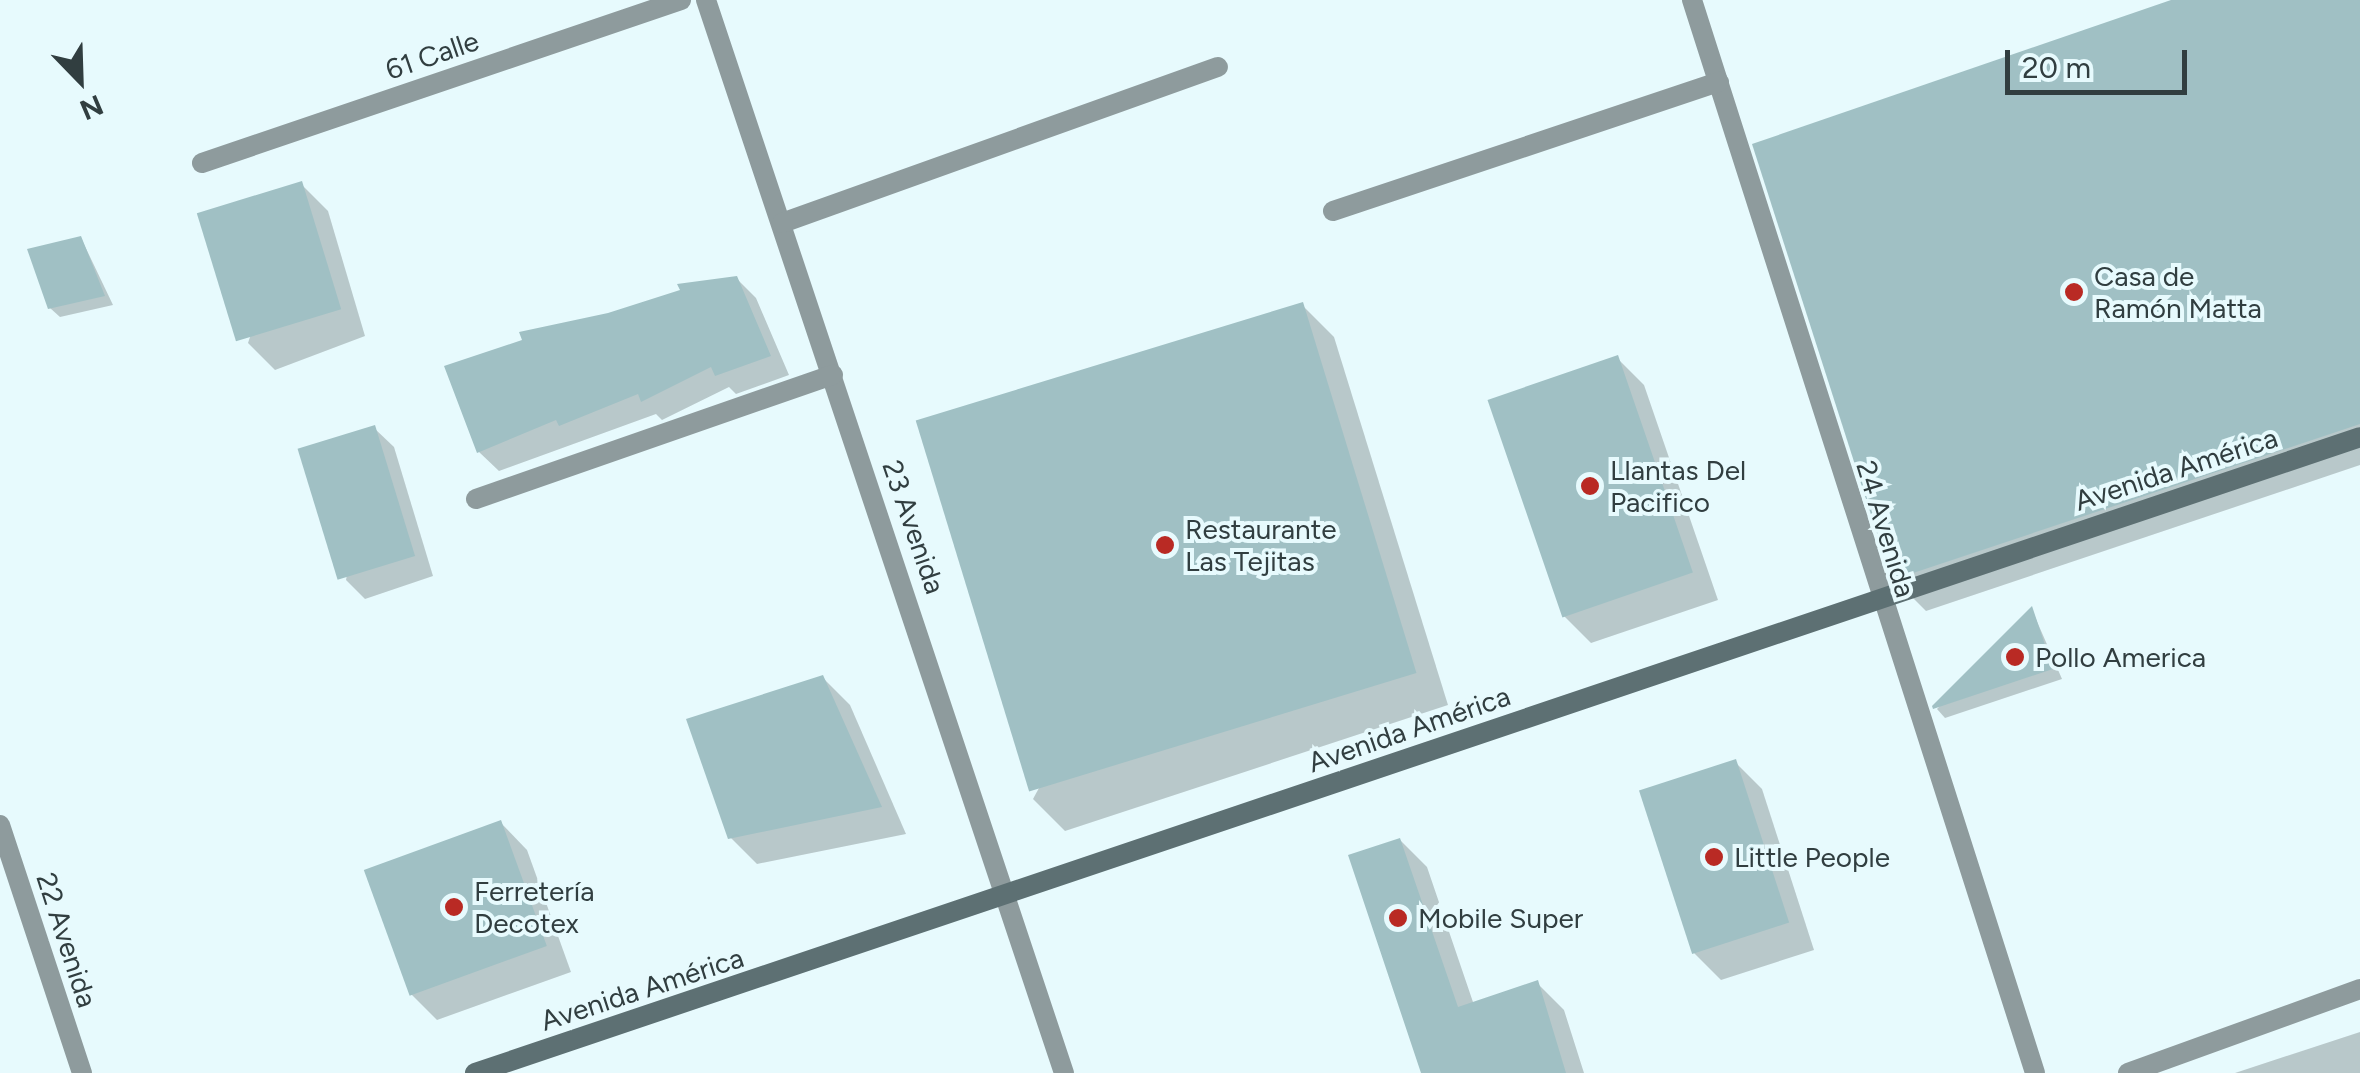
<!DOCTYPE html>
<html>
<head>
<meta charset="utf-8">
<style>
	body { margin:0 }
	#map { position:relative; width:2360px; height:1073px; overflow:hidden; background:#e7fafd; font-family:Figtree,sans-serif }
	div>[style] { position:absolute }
	.shadow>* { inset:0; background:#0003 }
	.building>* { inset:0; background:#a0c0c4; transform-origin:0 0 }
	.minor>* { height:20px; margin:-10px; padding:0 10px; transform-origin:10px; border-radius:10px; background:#8e9b9d }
	.secondary>* { height:20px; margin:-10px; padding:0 10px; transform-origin:10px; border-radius:10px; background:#5d7073 }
	.dots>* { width:28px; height:28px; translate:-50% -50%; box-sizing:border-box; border:5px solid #e7fafd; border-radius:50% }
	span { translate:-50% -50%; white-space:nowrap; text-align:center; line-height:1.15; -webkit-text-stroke:8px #e7fafd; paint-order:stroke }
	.street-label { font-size:28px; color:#313e40 }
	.poi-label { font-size:28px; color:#313e40 }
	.left { translate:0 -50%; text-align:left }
	.north { position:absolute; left:30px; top:30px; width:100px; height:100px; -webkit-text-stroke:8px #e7fafd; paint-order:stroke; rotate:157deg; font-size:28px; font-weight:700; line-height:40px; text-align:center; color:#313e40 }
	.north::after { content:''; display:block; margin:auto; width:35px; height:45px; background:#313e40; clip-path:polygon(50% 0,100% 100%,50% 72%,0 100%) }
	.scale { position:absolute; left:2005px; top:50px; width:182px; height:45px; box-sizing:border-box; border:5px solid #313e40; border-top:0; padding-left:12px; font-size:30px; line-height:35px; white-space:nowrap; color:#313e40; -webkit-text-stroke:8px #e7fafd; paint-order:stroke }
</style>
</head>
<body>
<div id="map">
	<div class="shadow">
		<i style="clip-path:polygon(2179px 0,2360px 0,2360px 465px,1926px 611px,1894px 579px)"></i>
		<i style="clip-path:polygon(301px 184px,328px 211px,365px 336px,275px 370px,248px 343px)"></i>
		<i style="clip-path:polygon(81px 238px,113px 305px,60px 317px,50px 308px)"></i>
		<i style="clip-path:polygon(736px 278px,756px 298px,789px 375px,736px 394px,729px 387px,662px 420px,656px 414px,499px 471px,479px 452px,608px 316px)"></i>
		<i style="clip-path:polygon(1302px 305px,1334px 337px,1448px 705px,1065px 831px,1033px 799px)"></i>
		<i style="clip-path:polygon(1617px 358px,1644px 385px,1718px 600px,1591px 643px,1564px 616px)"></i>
		<i style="clip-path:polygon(374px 428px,394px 447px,433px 576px,365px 599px,346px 580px)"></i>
		<i style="clip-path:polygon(2032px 610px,2062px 679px,1945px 718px,1937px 709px)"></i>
		<i style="clip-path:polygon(823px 678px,850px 705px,906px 834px,757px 864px,730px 837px)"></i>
		<i style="clip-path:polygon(1735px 762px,1762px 789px,1814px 950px,1721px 980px,1694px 953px)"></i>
		<i style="clip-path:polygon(500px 822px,527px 850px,571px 972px,437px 1020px,410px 993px)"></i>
		<i style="clip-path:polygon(1400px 840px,1427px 867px,1474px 1005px,1537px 983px,1564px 1010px,1584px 1073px,1424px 1073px)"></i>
		<i style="clip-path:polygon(2360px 1032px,2360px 1073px,2235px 1073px)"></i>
	</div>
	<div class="building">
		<i style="clip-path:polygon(2171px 0,2360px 0,2360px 424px,1892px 580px,1752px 144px)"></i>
		<i style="left:302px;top:181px;width:134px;height:110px;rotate:73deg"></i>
		<i style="clip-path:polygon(81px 236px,105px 296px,48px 309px,27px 249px)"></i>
		<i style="clip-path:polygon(737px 276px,771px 356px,715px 376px,711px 367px,641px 402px,638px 394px,559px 426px,556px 420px,477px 453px,444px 366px,522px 340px,519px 332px,608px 313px,680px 290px,677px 284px)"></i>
		<i style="left:1303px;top:302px;width:388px;height:405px;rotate:73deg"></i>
		<i style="left:1618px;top:355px;width:230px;height:138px;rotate:71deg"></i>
		<i style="left:375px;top:425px;width:137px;height:81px;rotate:73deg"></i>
		<i style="clip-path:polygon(2032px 606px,2053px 669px,1933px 709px,1932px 706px)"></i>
		<i style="clip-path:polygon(823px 675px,882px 807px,728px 839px,686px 719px)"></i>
		<i style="left:1736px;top:759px;width:172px;height:102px;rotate:72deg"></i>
		<i style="left:501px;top:820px;width:134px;height:146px;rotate:70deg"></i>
		<i style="clip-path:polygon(1400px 838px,1458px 1007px,1538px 980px,1566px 1073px,1421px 1073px,1348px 855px)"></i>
	</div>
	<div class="minor">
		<i style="left:706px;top:0;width:1131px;rotate:71.55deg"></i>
		<i style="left:1692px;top:0;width:1126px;rotate:72.27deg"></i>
		<i style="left:202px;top:163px;width:506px;rotate:-18.79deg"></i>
		<i style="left:1333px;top:211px;width:407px;rotate:-18.5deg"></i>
		<i style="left:782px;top:223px;width:463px;rotate:-19.7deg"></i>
		<i style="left:476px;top:499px;width:378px;rotate:-19.2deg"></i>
		<i style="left:0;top:825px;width:261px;rotate:71.7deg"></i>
		<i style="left:2128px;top:1073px;width:247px;rotate:-19.9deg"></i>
	</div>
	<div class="secondary">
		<i style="left:475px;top:1073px;width:1989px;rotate:-18.64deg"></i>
	</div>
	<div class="dots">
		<i style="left:2074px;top:292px;background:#b92a24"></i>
		<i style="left:1590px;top:486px;background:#b92a24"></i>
		<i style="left:1165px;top:545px;background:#b92a24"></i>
		<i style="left:2015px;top:657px;background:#b92a24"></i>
		<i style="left:1714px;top:857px;background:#b92a24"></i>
		<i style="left:454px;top:907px;background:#b92a24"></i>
		<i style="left:1398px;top:918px;background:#b92a24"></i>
	</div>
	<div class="street-label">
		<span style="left:432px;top:55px;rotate:-19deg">61 Calle</span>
		<span style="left:2176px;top:469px;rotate:-18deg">Avenida América</span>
		<span style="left:914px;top:527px;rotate:71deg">23 Avenida</span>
		<span style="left:1886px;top:529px;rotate:73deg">24 Avenida</span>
		<span style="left:1409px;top:729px;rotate:-19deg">Avenida América</span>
		<span style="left:67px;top:940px;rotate:72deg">22 Avenida</span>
		<span style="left:642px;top:989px;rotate:-18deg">Avenida América</span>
	</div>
	<div class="poi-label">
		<span class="left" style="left:2094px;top:292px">Casa de<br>Ramón Matta</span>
		<span class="left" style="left:1610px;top:486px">Llantas Del<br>Pacifico</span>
		<span class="left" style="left:1185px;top:545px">Restaurante<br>Las Tejitas</span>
		<span class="left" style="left:2035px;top:657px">Pollo America</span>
		<span class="left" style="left:1734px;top:857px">Little People</span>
		<span class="left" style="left:474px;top:907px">Ferretería<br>Decotex</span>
		<span class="left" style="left:1418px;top:918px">Mobile Super</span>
	</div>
	<div class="north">N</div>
	<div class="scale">20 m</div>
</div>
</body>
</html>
